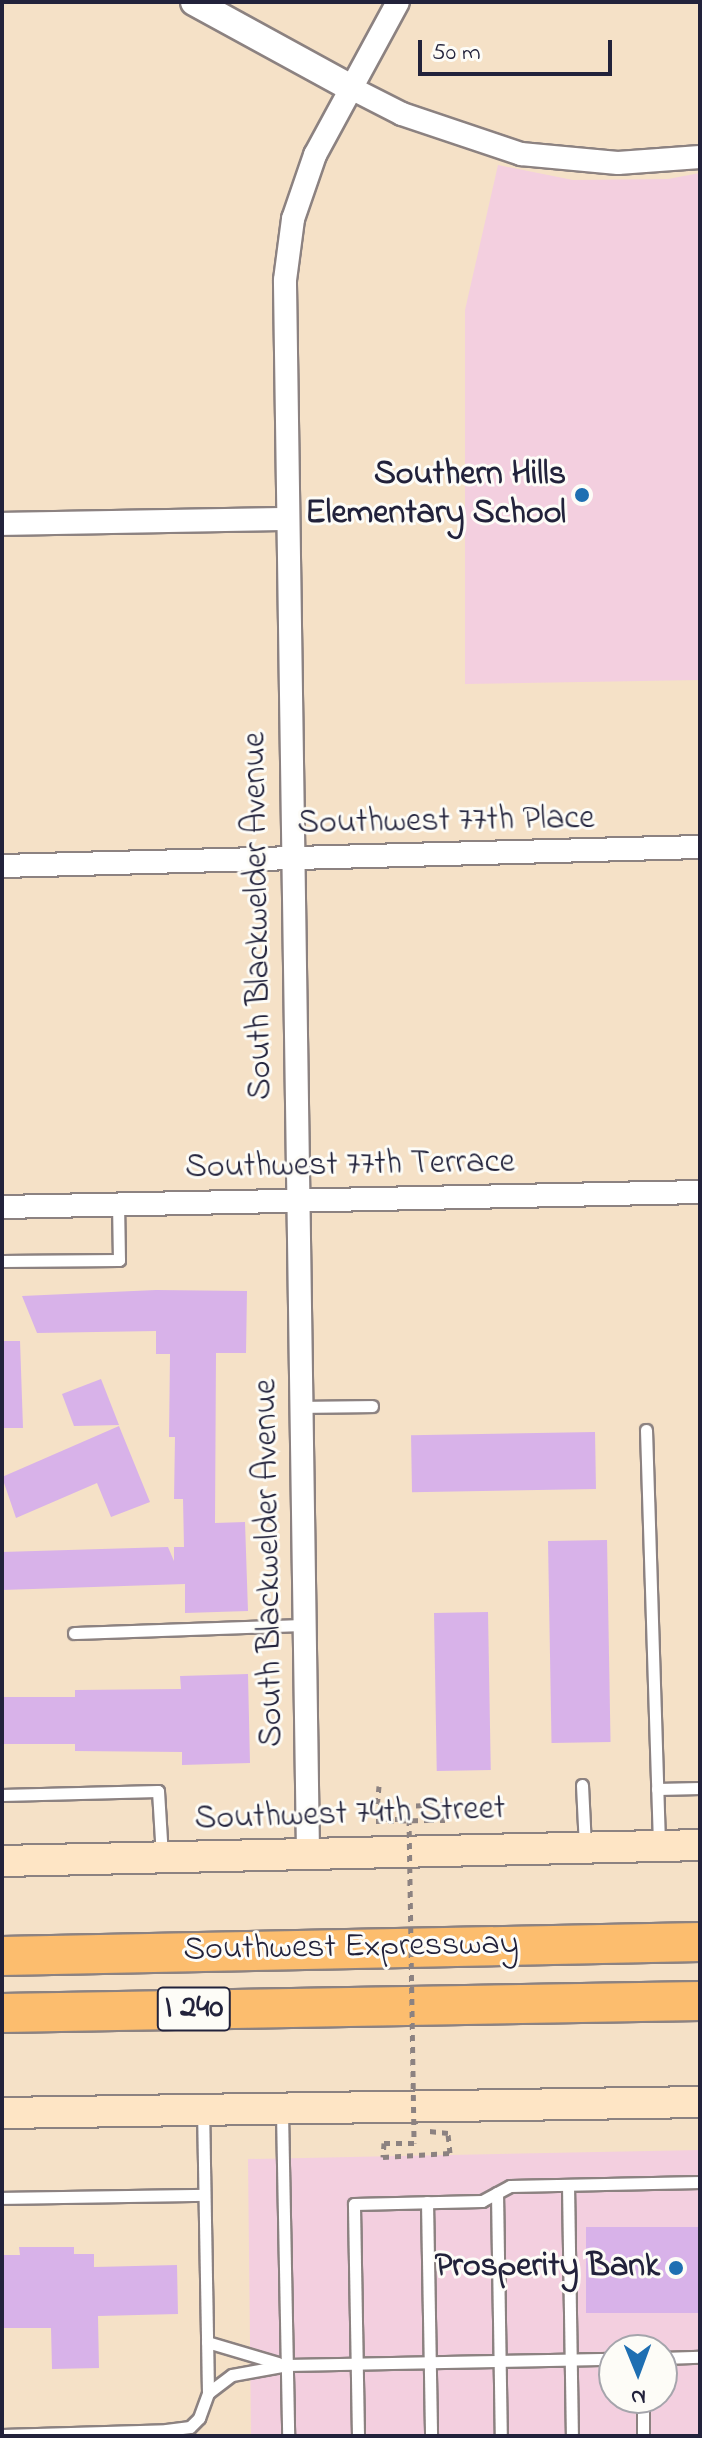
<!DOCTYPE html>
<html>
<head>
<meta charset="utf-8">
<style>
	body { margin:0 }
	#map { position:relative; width:702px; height:2438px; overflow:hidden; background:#f5e1c7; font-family:"Indie Flower",sans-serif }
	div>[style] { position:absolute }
	.built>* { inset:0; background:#f3cfdf }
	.building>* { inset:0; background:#d8b2e9; transform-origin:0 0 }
	.path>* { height:5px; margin-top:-2.5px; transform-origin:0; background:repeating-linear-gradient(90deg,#8c8281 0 6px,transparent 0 12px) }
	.roads { filter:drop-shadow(2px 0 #8c8281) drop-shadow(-2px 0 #8c8281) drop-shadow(0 2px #8c8281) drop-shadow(0 -2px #8c8281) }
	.service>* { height:11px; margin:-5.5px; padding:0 5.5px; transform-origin:5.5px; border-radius:5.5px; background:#fff }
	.minor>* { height:22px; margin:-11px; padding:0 11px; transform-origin:11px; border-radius:11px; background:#fff }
	.tertiary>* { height:26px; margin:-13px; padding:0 13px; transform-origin:13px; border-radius:13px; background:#fff }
	.secondary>* { height:30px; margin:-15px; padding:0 15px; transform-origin:15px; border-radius:15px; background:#fee5c5 }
	.motorway>* { height:38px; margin:-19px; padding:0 19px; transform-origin:19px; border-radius:19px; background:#fcbd6e }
	.path-bridge>* { height:5px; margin-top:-2.5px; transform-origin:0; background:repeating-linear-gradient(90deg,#8c8281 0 6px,transparent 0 12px) }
	.dots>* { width:22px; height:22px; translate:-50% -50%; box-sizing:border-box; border:4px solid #fdfcf7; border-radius:50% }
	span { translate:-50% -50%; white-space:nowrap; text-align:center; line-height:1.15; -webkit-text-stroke:6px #fdfcf7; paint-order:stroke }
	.shield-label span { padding:2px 6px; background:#fdfcf7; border:2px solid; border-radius:6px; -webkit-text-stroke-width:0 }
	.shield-label { font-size:32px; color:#22223b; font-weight:700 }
	.poi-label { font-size:34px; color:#22223b; font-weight:700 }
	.right { translate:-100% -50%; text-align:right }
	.street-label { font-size:34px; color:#22223b }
	.frame { position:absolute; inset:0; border:4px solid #22223b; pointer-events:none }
	.north { position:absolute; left:598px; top:2334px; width:80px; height:80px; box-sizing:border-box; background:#fdfcf7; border:2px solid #a5a5ac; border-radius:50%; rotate:179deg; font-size:22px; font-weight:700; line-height:32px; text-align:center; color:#22223b }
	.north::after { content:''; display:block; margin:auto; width:28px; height:36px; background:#1f6fb2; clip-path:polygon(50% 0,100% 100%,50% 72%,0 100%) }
	.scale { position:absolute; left:418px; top:40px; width:194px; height:36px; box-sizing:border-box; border:4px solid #22223b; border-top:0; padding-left:10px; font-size:24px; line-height:28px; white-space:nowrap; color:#22223b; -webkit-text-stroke:6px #fdfcf7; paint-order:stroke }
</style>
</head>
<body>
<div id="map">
	<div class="built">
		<i style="clip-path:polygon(498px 165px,573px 180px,668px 179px,700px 173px,700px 680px,465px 684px,465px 310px)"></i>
		<i style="clip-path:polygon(evenodd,700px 2150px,700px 2436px,251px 2436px,248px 2159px,700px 2150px,614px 2350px,662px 2350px,662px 2398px,614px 2398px,614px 2350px)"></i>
	</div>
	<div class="building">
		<i style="clip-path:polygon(156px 1290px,247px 1291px,246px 1353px,216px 1353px,215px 1523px,245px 1522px,248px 1611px,185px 1613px,185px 1584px,2px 1590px,2px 1552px,168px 1547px,174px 1561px,174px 1547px,184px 1547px,183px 1499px,174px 1499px,175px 1437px,169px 1437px,170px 1354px,156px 1354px,156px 1331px,37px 1333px,22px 1296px)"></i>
		<i style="clip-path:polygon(2px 1341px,20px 1341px,23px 1428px,2px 1428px)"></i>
		<i style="clip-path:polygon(101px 1379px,119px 1425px,74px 1426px,62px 1394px)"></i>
		<i style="clip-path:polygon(119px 1426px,150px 1502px,111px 1517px,97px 1483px,16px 1518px,2px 1477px)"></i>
		<i style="left:595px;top:1432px;width:57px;height:184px;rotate:89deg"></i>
		<i style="left:607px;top:1540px;width:202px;height:59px;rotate:89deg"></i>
		<i style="left:488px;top:1612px;width:158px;height:54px;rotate:89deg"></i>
		<i style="clip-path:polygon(248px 1674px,250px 1763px,182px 1765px,182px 1752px,75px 1751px,75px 1744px,2px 1744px,2px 1697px,75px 1697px,75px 1690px,181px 1689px,180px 1676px)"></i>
		<i style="left:700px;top:2227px;width:86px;height:114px;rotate:90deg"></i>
		<i style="clip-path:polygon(19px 2247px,74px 2247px,74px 2254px,94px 2254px,94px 2267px,177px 2265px,178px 2314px,98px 2316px,99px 2368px,52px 2369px,51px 2328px,2px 2328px,2px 2255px,20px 2255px)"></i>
	</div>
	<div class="path">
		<i style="left:379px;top:1786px;width:35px;rotate:95deg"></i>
		<i style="left:376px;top:1821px;width:52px;rotate:-1.1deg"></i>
	</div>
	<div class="roads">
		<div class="service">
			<i style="left:2px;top:1261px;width:117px;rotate:-0.5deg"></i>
			<i style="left:119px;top:1260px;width:55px;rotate:-91deg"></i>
			<i style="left:301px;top:1407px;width:71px;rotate:-0.8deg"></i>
			<i style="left:646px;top:1430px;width:415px;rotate:88.2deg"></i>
			<i style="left:74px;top:1633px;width:230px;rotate:-2deg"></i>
			<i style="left:582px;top:1785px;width:61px;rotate:87.2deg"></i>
			<i style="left:657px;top:1789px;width:43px;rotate:-1.3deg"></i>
			<i style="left:2px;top:1795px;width:156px;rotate:-1.5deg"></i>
			<i style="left:158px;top:1791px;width:66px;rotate:86.5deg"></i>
			<i style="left:282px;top:2112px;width:324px;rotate:88.9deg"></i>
			<i style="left:568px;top:2185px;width:251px;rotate:89.1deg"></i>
			<i style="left:497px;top:2193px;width:243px;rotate:89.1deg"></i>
			<i style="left:2px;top:2198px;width:202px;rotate:-0.9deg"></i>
			<i style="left:427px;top:2202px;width:234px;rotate:89deg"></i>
			<i style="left:207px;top:2342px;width:74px;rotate:16.5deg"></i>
			<i style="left:662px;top:2358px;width:38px;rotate:-2deg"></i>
			<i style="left:208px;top:2393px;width:30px;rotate:-37deg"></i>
			<i style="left:232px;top:2375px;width:56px;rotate:-10.3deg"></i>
			<i style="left:287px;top:2365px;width:327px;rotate:-1.1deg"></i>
			<i style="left:643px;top:2398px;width:38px;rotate:90deg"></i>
			<i style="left:2px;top:2435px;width:164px;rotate:-1.7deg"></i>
			<i style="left:166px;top:2430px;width:24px;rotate:-7deg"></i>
			<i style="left:190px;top:2427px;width:13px;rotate:-45deg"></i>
			<i style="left:199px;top:2418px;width:27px;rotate:-70deg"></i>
			<i style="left:208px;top:2393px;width:280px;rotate:-91deg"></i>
			<i style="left:358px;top:2436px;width:232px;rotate:-91deg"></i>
			<i style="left:354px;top:2204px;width:128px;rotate:-1.3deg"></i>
			<i style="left:482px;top:2201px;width:32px;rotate:-28deg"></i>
			<i style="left:510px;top:2186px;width:190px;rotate:-1.2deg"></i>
		</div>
		<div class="minor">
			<i style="left:351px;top:88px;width:57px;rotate:27deg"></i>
			<i style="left:402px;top:114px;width:126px;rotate:18.6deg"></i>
			<i style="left:521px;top:154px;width:97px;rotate:5.3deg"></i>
			<i style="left:618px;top:163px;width:82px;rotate:-4.2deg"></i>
			<i style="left:2px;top:524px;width:283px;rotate:-1deg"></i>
			<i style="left:2px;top:866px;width:698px;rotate:-1.56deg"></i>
			<i style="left:2px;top:1207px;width:698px;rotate:-1.23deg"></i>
			<i style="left:308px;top:1853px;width:1573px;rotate:-90.84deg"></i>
			<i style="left:285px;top:280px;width:62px;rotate:-82.5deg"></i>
			<i style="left:293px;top:219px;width:68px;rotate:-71deg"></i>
			<i style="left:315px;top:155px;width:174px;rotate:-61.5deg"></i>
		</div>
		<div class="tertiary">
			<i style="left:194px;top:2px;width:179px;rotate:28.7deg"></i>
		</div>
		<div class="secondary">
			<i style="left:2px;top:1861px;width:698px;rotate:-1.31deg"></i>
			<i style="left:2px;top:2113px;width:698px;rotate:-0.9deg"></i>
		</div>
		<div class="motorway">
			<i style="left:2px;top:1956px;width:698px;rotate:-1.15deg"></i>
			<i style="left:2px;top:2013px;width:698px;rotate:-0.98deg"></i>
		</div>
	</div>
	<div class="path-bridge">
		<i style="left:428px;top:1820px;width:17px"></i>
		<i style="left:445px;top:1820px;width:16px;rotate:-86deg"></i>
		<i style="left:446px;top:1804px;width:61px;rotate:177.2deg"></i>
		<i style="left:385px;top:1807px;width:12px;rotate:99deg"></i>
		<i style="left:383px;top:1819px;width:26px"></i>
		<i style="left:409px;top:1819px;width:324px;rotate:89.1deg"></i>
		<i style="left:414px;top:2143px;width:30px;rotate:180deg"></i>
		<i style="left:384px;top:2143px;width:14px;rotate:94deg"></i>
		<i style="left:383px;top:2157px;width:67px;rotate:-3.4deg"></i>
		<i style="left:450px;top:2153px;width:20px;rotate:-96deg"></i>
		<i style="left:448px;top:2133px;width:19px;rotate:-174deg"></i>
	</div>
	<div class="dots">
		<i style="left:582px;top:495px;background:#1f6fb2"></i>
		<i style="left:676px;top:2268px;background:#1f6fb2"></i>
	</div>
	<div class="shield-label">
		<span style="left:194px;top:2009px">I 240</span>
	</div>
	<div class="poi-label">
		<span class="right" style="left:566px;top:495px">Southern Hills<br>Elementary School</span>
		<span class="right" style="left:660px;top:2268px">Prosperity Bank</span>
	</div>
	<div class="street-label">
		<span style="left:446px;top:822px;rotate:-1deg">Southwest 77th Place</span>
		<span style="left:259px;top:916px;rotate:-91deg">South Blackwelder Avenue</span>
		<span style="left:350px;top:1166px;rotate:-1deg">Southwest 77th Terrace</span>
		<span style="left:270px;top:1563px;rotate:-91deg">South Blackwelder Avenue</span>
		<span style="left:350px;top:1815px;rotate:-2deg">Southwest 74th Street</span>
		<span style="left:351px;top:1948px;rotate:-1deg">Southwest Expressway</span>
	</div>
	<div class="frame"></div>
	<div class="north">N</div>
	<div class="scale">50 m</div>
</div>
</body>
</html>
